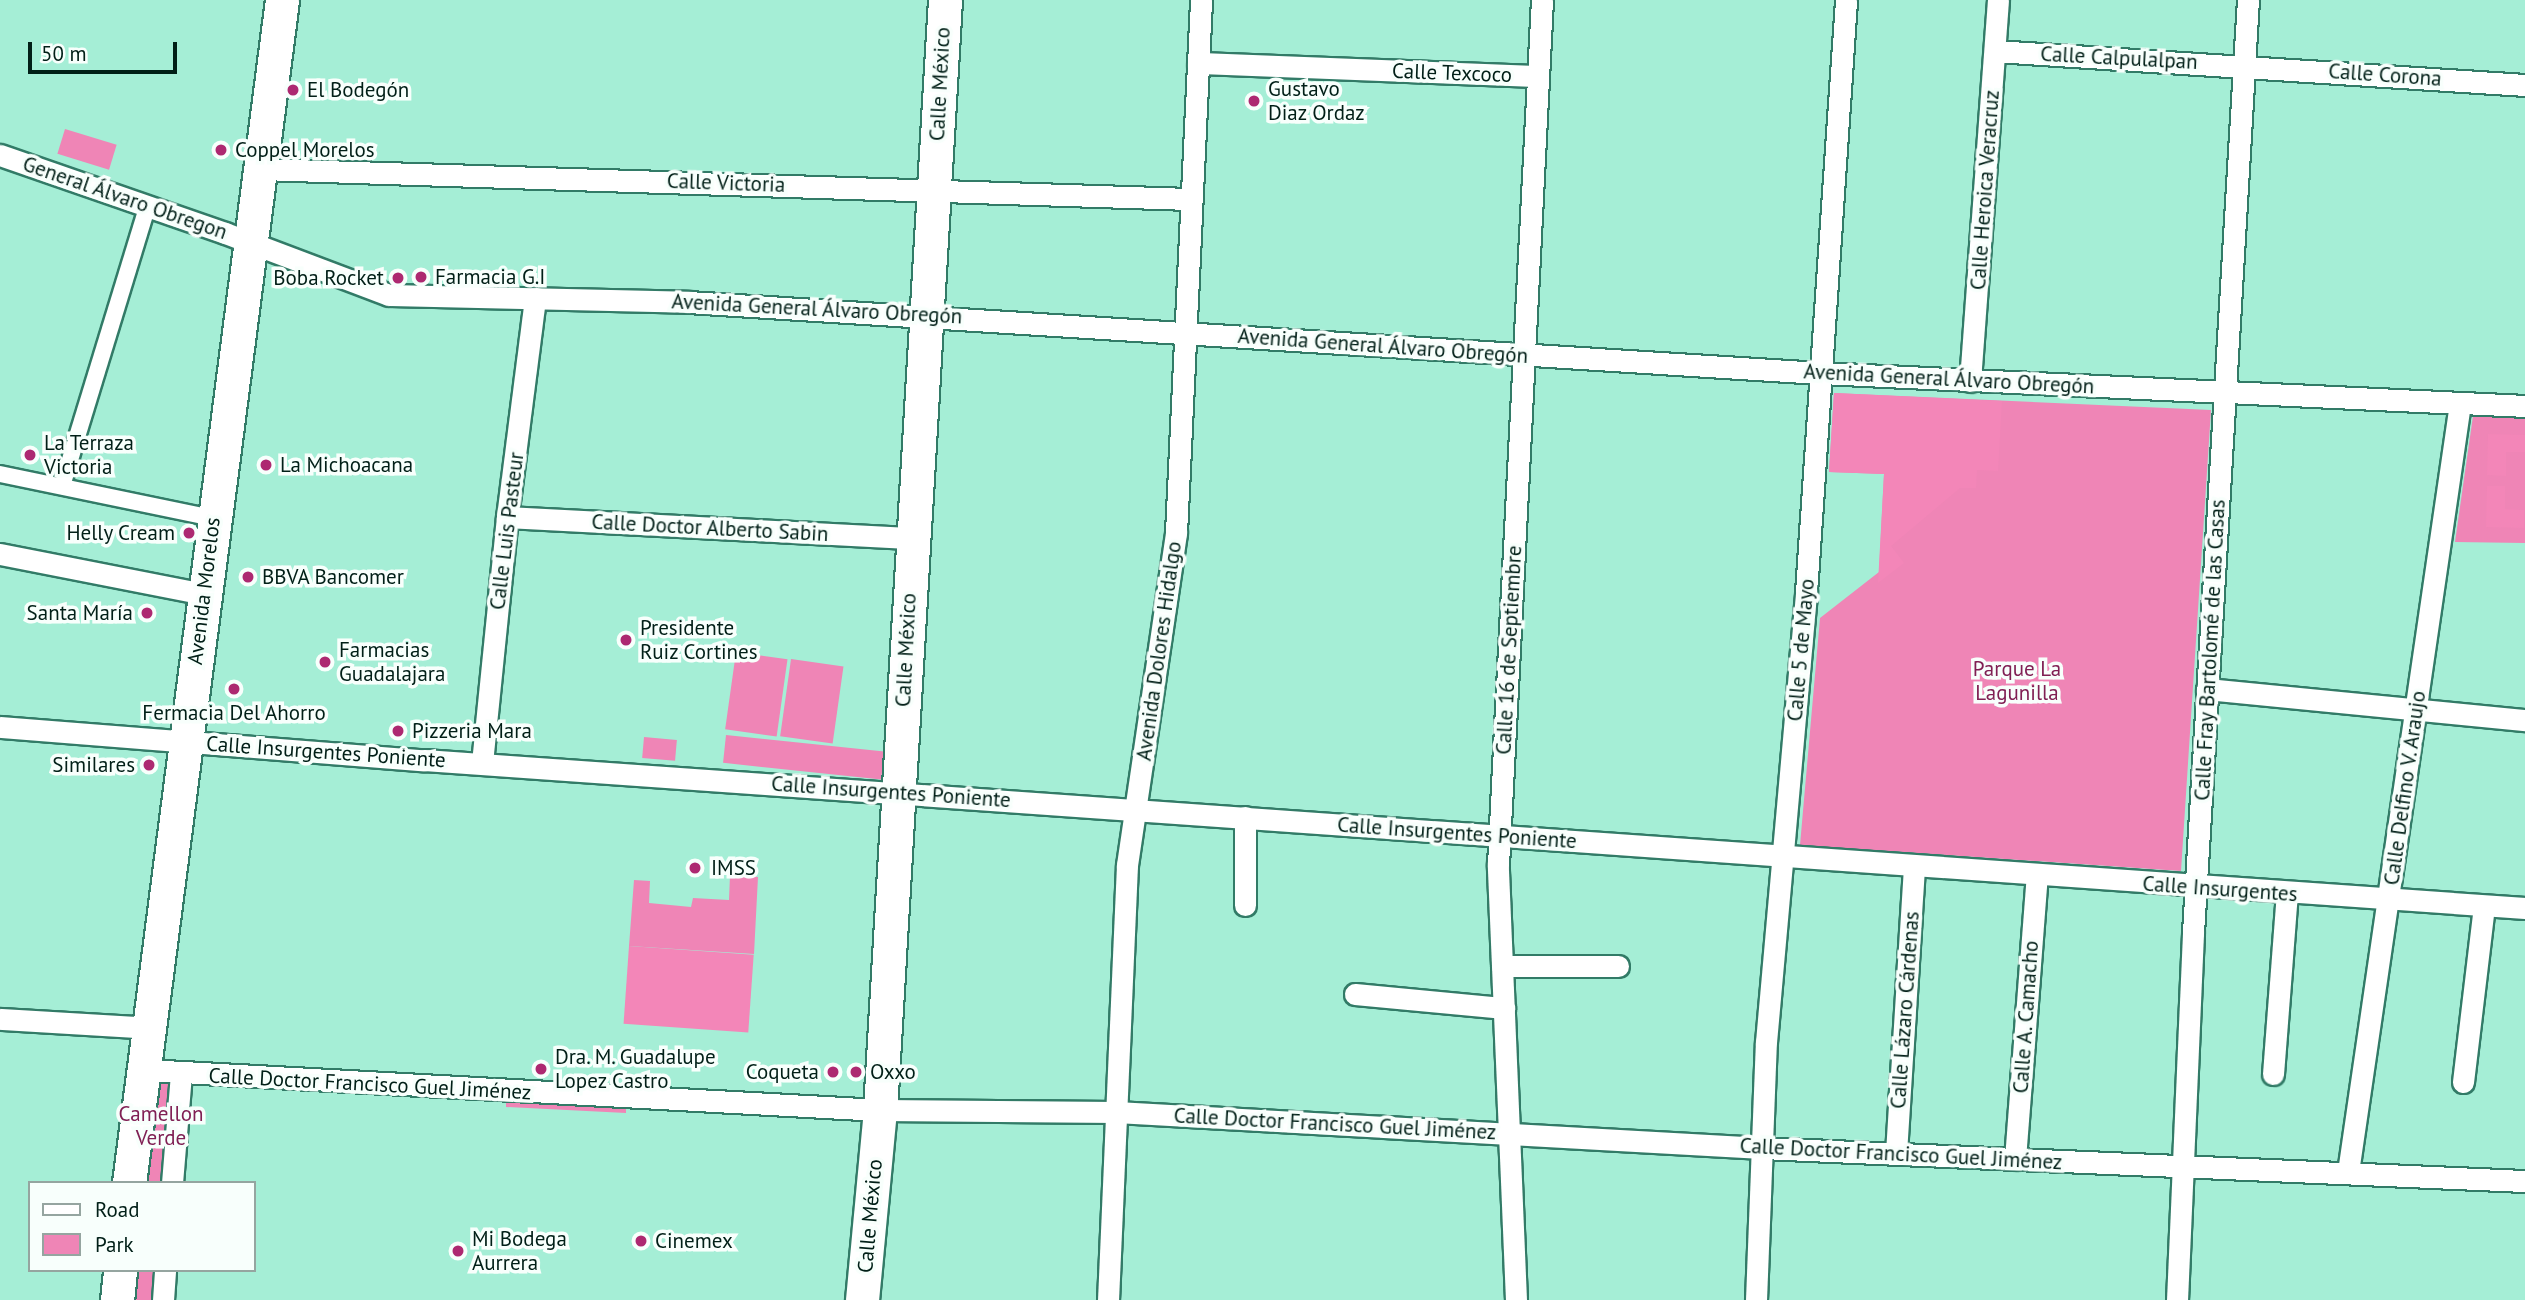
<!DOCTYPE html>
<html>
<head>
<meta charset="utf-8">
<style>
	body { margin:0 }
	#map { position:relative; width:2525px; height:1300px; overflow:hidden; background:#a5eed6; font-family:"PT Sans",sans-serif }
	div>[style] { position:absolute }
	.green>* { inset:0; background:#ef85b6; transform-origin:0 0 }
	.forest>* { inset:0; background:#f386b8; transform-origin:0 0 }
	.roads { filter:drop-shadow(2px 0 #327b67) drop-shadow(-2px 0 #327b67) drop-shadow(0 2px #327b67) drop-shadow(0 -2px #327b67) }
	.pedestrian>* { height:16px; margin:-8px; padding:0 8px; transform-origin:8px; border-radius:8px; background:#fff }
	.minor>* { height:21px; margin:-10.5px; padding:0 10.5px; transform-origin:10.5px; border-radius:10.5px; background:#fff }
	.primary>* { height:33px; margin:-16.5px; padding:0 16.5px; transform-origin:16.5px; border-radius:16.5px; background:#fff }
	.dots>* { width:19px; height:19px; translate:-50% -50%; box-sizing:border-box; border:4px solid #f8fffc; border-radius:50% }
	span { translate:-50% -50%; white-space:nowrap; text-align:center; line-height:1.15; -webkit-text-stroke:7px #f8fffc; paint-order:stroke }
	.street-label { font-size:21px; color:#011f17 }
	.poi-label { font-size:21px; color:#011f17 }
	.left { translate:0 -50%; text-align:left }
	.right { translate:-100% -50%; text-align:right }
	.park-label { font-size:21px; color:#802054 }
	.legend { position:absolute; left:28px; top:1181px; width:228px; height:91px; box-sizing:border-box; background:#f8fffc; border:2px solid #95a5a0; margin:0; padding:9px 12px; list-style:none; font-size:21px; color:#011f17 }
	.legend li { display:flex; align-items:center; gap:14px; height:35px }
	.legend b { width:35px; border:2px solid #95a5a0 }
	.scale { position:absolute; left:28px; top:42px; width:149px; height:32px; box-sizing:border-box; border:4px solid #011f17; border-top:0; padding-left:9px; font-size:21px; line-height:24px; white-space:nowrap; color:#011f17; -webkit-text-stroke:5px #f8fffc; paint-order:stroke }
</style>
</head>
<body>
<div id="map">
	<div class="green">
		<i style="left:65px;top:129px;width:54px;height:26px;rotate:17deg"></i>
		<i style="clip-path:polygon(1834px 393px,2211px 410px,2181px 871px,1800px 845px,1820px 618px,1879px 572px,1884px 474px,1829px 472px)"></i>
		<i style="clip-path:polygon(2473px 416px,2525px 418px,2525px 543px,2455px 542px)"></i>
		<i style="left:736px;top:652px;width:52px;height:78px;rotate:8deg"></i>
		<i style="left:791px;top:659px;width:53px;height:78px;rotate:8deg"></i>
		<i style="left:726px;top:735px;width:159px;height:28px;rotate:6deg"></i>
		<i style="left:644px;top:737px;width:33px;height:21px;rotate:5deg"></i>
		<i style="clip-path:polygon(730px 875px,758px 877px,754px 954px,629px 946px,634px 880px,650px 881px,649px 903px,691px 907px,693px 898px,729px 900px)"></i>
		<i style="left:146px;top:1070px;width:43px;height:114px;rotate:5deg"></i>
		<i style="clip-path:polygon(506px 1101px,626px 1108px,626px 1113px,506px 1107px)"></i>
		<i style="clip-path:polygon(123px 1270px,167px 1270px,163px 1300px,120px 1300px)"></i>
	</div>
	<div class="forest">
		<i style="clip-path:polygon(1834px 393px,2002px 401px,1998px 471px,1977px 470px,1976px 488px,1960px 488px,1891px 546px,1904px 563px,1878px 583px,1884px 474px,1829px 472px)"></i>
		<i style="clip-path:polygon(2488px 434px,2525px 435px,2525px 452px,2506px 452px,2506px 476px,2487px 475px)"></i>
		<i style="clip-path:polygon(2487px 486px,2505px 486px,2505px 509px,2524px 510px,2524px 528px,2486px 527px)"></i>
		<i style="left:629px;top:946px;width:125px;height:78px;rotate:4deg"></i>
	</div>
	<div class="roads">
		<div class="pedestrian">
			<i style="left:0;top:474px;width:217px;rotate:11.7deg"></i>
			<i style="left:62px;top:486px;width:294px;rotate:-73deg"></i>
		</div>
		<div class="minor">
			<i style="left:1995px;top:51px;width:531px;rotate:3.67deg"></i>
			<i style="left:1198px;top:63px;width:340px;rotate:2.2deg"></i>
			<i style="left:0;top:155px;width:238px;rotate:19.1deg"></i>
			<i style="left:225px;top:233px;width:175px;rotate:20.7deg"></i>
			<i style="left:389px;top:295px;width:299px;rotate:1.3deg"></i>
			<i style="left:688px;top:302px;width:1135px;rotate:3.59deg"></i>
			<i style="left:1821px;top:373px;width:705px;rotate:2.68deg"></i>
			<i style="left:261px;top:169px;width:931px;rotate:1.85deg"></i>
			<i style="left:1970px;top:381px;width:382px;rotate:-85.8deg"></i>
			<i style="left:507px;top:517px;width:406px;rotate:3deg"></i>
			<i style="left:0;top:554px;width:208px;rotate:11.1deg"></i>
			<i style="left:2207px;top:689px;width:320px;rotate:5.6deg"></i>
			<i style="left:0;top:727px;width:425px;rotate:4.5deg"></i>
			<i style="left:424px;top:760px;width:2106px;rotate:4.03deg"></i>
			<i style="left:482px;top:763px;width:247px;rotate:-84.2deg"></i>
			<i style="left:507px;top:517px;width:221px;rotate:-82.7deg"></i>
			<i style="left:1245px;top:817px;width:88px;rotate:90deg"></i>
			<i style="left:1502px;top:966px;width:116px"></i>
			<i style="left:1355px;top:994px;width:150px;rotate:5.4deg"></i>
			<i style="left:0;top:1019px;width:151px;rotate:3.4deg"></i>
			<i style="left:146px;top:1070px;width:735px;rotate:3.12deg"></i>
			<i style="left:880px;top:1110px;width:236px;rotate:0.5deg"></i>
			<i style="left:1116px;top:1112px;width:647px;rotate:3.19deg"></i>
			<i style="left:1762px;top:1148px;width:764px;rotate:2.48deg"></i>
			<i style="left:2273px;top:1074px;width:181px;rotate:-85.6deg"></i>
			<i style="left:2463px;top:1082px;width:177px;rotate:-83.2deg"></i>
			<i style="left:1896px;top:1153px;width:288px;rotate:-86.4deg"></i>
			<i style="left:2015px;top:1159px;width:285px;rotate:-85.6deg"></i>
			<i style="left:2348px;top:1172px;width:777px;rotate:-81.71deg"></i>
			<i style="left:172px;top:1183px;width:110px;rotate:-85.3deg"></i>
			<i style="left:163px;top:1300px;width:30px;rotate:-86deg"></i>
			<i style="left:1108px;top:1300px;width:435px;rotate:-87.5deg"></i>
			<i style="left:1127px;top:865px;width:336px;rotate:-81.6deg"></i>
			<i style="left:1176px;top:533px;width:534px;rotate:-87.31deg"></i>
			<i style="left:1516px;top:1300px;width:435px;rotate:-92.4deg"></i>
			<i style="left:1498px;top:865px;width:866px;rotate:-87.09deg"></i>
			<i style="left:1756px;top:1300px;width:258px;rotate:-87.8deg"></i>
			<i style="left:1766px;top:1042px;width:452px;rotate:-84.9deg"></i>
			<i style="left:1806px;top:592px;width:593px;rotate:-86.13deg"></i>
			<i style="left:2177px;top:1300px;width:367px;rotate:-87.5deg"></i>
			<i style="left:2193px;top:933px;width:935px;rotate:-86.63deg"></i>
		</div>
		<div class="primary">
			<i style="left:129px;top:1183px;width:1193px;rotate:-82.63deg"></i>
			<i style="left:117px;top:1300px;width:30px;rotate:-84deg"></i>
			<i style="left:862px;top:1300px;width:191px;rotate:-84.6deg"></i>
			<i style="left:880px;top:1110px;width:1112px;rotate:-86.65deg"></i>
		</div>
	</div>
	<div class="dots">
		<i style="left:293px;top:90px;background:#ad2971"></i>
		<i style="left:1254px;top:101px;background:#ad2971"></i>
		<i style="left:221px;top:150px;background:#ad2971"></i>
		<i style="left:421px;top:277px;background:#ad2971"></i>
		<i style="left:398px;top:278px;background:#ad2971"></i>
		<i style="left:30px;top:455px;background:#ad2971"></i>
		<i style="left:266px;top:465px;background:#ad2971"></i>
		<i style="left:189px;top:533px;background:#ad2971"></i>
		<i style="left:248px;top:577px;background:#ad2971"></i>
		<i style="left:147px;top:613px;background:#ad2971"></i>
		<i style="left:626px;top:640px;background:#ad2971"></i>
		<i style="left:325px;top:662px;background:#ad2971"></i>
		<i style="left:234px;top:689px;background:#ad2971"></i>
		<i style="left:398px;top:731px;background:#ad2971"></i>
		<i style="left:149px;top:765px;background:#ad2971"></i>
		<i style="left:695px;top:868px;background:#ad2971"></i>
		<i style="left:541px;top:1069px;background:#ad2971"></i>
		<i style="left:833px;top:1072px;background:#ad2971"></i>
		<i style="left:856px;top:1072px;background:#ad2971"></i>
		<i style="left:641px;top:1241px;background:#ad2971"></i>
		<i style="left:458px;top:1251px;background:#ad2971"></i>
	</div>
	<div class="street-label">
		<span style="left:2119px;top:58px;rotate:3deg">Calle Calpulalpan</span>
		<span style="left:1452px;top:73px;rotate:2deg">Calle Texcoco</span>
		<span style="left:2385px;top:75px;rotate:4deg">Calle Corona</span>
		<span style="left:940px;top:84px;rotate:-87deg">Calle México</span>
		<span style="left:726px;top:183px;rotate:2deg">Calle Victoria</span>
		<span style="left:1985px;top:190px;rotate:-86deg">Calle Heroica Veracruz</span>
		<span style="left:125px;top:198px;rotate:19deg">General Álvaro Obregon</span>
		<span style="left:817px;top:309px;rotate:3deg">Avenida General Álvaro Obregón</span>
		<span style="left:1383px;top:346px;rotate:4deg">Avenida General Álvaro Obregón</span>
		<span style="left:1949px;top:379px;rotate:3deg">Avenida General Álvaro Obregón</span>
		<span style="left:710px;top:528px;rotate:3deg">Calle Doctor Alberto Sabin</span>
		<span style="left:507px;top:531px;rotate:-83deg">Calle Luis Pasteur</span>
		<span style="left:204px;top:591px;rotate:-83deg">Avenida Morelos</span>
		<span style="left:906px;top:650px;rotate:-87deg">Calle México</span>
		<span style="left:1509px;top:650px;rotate:-87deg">Calle 16 de Septiembre</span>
		<span style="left:1801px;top:650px;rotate:-85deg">Calle 5 de Mayo</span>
		<span style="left:2210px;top:650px;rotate:-87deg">Calle Fray Bartolomé de las Casas</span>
		<span style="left:1159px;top:651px;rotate:-82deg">Avenida Dolores Hidalgo</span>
		<span style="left:326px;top:752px;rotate:4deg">Calle Insurgentes Poniente</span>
		<span style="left:2405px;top:788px;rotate:-82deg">Calle Delfino V. Araujo</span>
		<span style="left:891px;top:792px;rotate:4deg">Calle Insurgentes Poniente</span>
		<span style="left:1457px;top:833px;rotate:4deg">Calle Insurgentes Poniente</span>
		<span style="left:2220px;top:889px;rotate:4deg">Calle Insurgentes</span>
		<span style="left:1905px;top:1010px;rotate:-86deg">Calle Lázaro Cárdenas</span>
		<span style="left:2026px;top:1017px;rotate:-86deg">Calle A. Camacho</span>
		<span style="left:370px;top:1084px;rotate:3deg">Calle Doctor Francisco Guel Jiménez</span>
		<span style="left:1335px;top:1124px;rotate:3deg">Calle Doctor Francisco Guel Jiménez</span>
		<span style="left:1901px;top:1154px;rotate:3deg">Calle Doctor Francisco Guel Jiménez</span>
		<span style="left:870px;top:1216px;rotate:-85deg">Calle México</span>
	</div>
	<div class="poi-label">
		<span class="left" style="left:1268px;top:101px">Gustavo<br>Diaz Ordaz</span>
		<span class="left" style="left:307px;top:90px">El Bodegón</span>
		<span class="left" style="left:235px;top:150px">Coppel Morelos</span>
		<span class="left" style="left:435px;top:277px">Farmacia G.I</span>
		<span class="right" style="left:384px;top:278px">Boba Rocket</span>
		<span class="left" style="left:44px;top:455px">La Terraza<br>Victoria</span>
		<span class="left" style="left:280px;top:465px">La Michoacana</span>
		<span class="right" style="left:175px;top:533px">Helly Cream</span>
		<span class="left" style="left:262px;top:577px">BBVA Bancomer</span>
		<span class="right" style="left:133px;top:613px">Santa María</span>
		<span class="left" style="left:640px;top:640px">Presidente<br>Ruiz Cortines</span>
		<span class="left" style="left:339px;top:662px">Farmacias<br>Guadalajara</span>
		<span style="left:234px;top:713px">Fermacia Del Ahorro</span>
		<span class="left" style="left:412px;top:731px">Pizzeria Mara</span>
		<span class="right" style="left:135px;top:765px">Similares</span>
		<span class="left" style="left:711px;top:868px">IMSS</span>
		<span class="left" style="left:555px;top:1069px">Dra. M. Guadalupe<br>Lopez Castro</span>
		<span class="right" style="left:819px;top:1072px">Coqueta</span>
		<span class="left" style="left:870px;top:1072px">Oxxo</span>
		<span class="left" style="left:472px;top:1251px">Mi Bodega<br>Aurrera</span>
		<span class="left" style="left:655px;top:1241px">Cinemex</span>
	</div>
	<div class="park-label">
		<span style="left:2017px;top:681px">Parque La<br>Lagunilla</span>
		<span style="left:161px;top:1126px">Camellon<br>Verde</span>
	</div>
	<ul class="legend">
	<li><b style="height:9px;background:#fff"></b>Road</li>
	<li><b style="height:19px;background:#ef85b6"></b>Park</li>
	</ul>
	<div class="scale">50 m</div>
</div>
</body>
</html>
